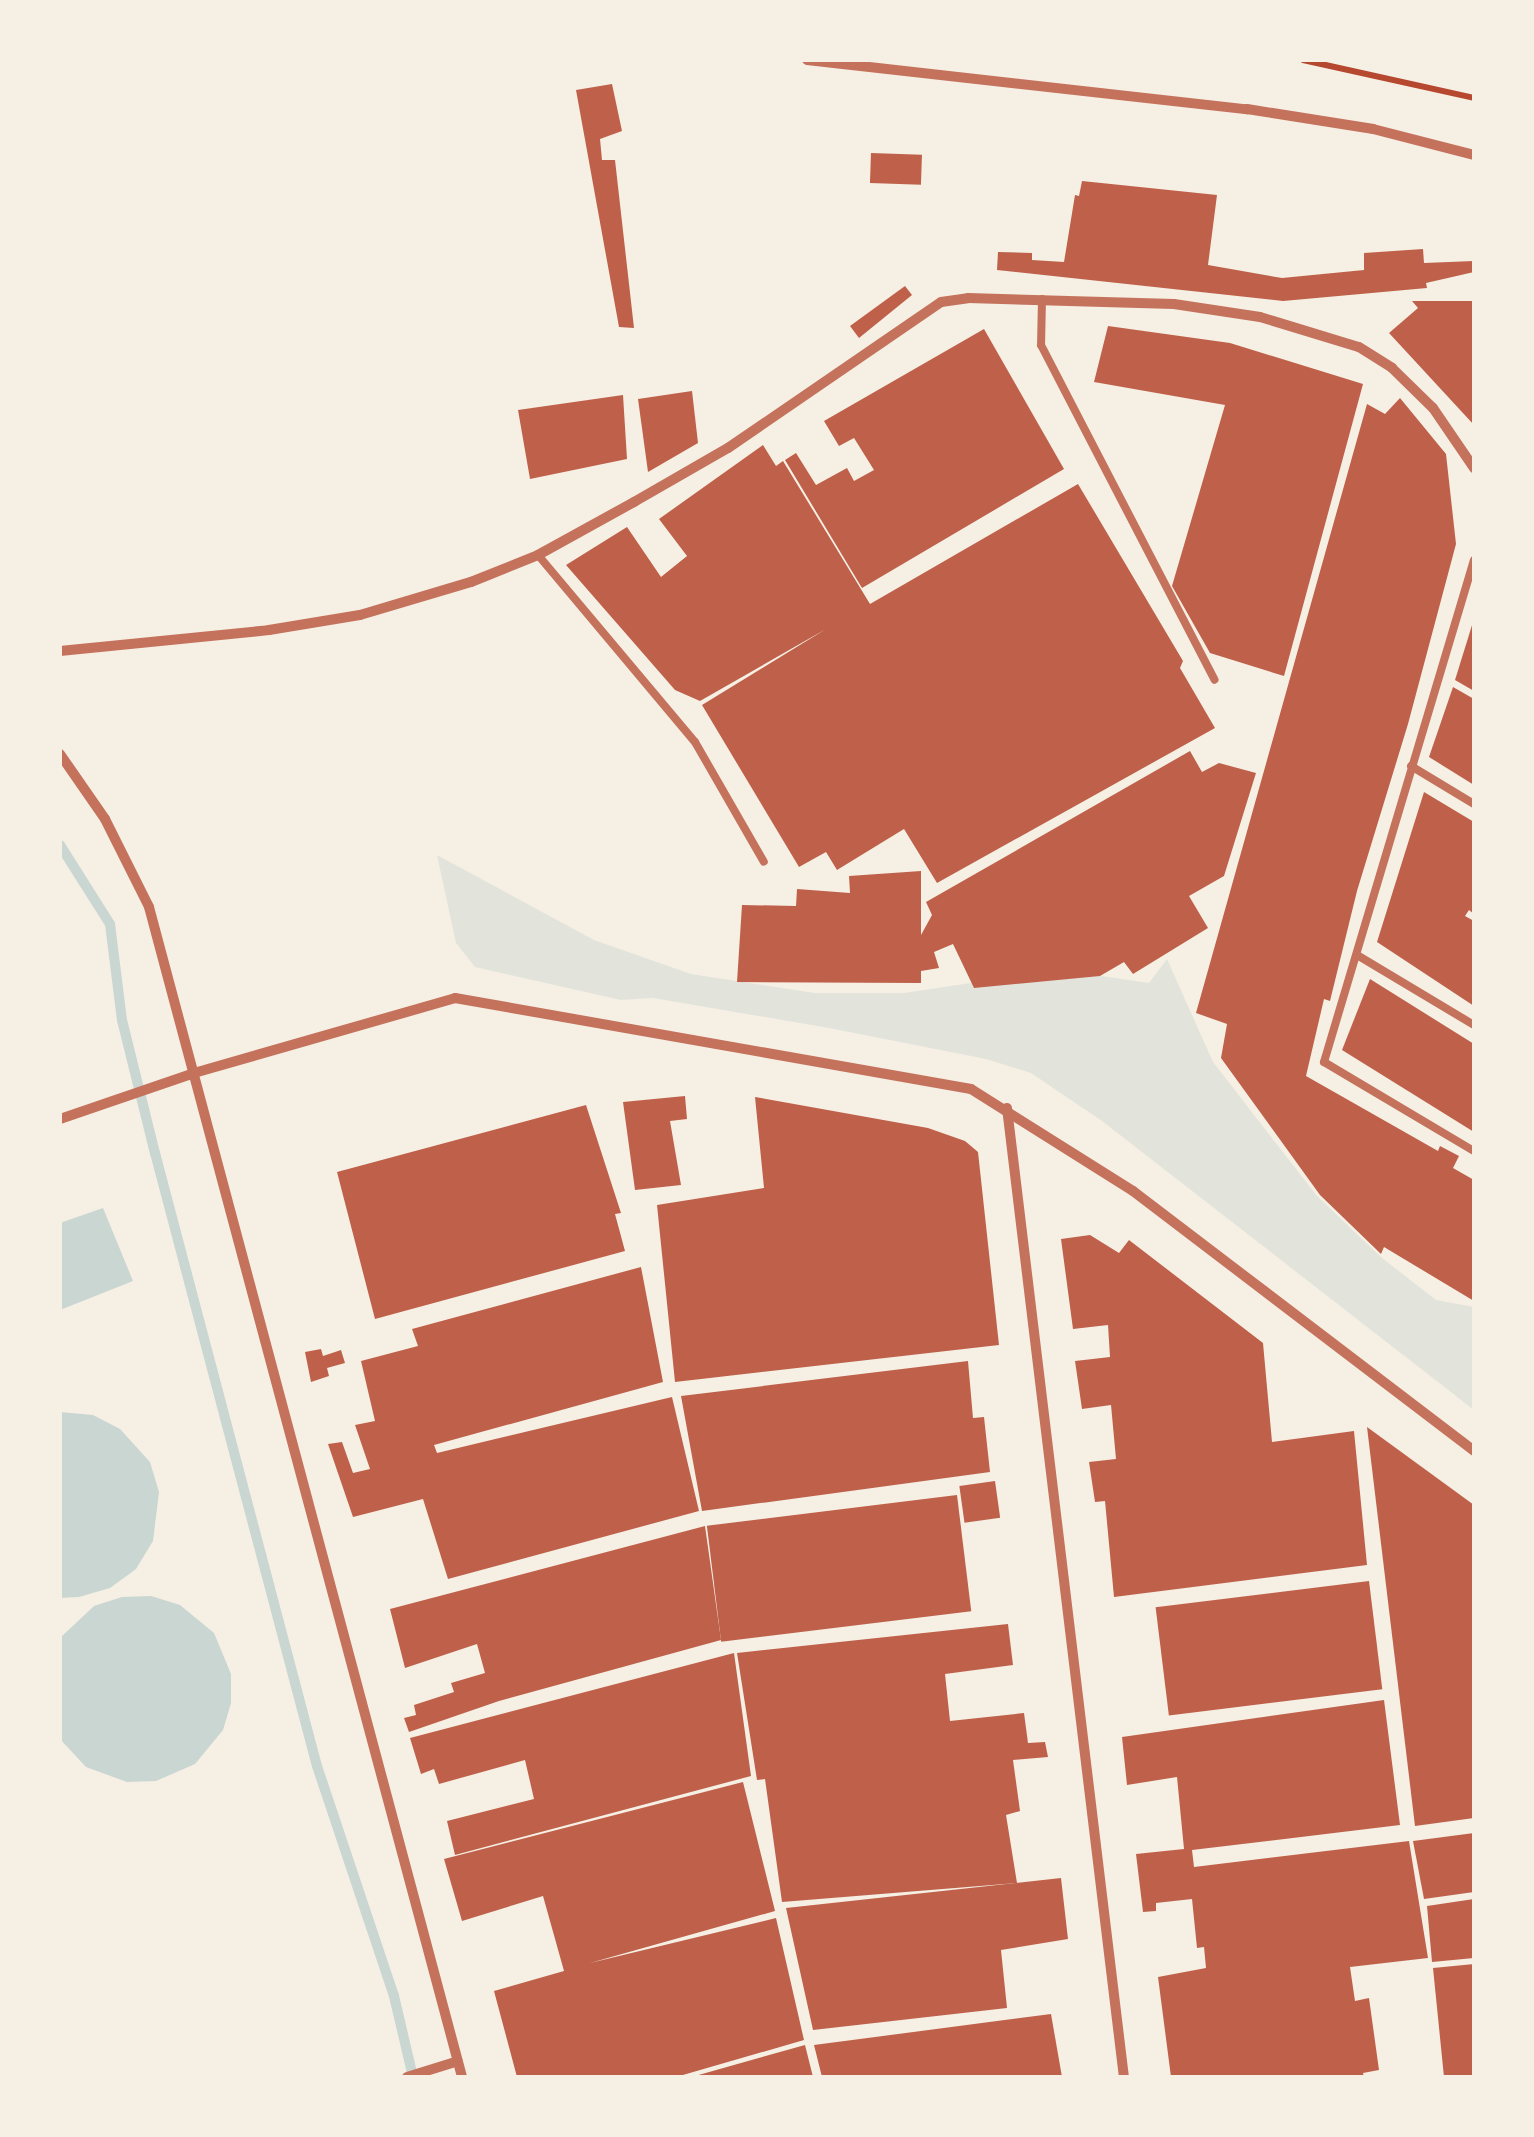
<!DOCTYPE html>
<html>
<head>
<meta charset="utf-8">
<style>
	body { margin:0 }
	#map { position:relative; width:1534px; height:2137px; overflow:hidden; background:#f6efe4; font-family:"Exo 2",sans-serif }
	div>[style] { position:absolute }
	.green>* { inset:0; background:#e2e4dc }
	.water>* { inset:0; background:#c9d6d2 }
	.stream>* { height:10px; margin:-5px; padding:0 5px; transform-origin:5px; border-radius:5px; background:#c9d6d2 }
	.building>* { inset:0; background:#bf614a; transform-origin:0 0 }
	.path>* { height:6px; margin:-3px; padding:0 3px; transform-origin:3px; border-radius:3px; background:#b5482f }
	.service>* { height:8px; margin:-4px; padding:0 4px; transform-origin:4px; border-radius:4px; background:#c5725c }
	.minor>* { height:10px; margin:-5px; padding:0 5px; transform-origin:5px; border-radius:5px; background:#c5725c }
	span { translate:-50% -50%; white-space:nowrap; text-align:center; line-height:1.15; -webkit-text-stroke:8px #f6efe4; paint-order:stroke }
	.frame { position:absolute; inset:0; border:62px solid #f6efe4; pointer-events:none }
</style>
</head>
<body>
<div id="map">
	<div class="green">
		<i style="clip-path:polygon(437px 855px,594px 940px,691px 974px,815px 993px,904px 993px,971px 983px,1022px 983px,1060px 970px,1149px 983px,1167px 959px,1213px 1062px,1317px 1196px,1382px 1258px,1436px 1300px,1474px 1307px,1474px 1410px,1102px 1121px,1031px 1073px,986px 1059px,829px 1028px,653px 998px,621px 1000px,475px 967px,456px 943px)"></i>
	</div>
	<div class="water">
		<i style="clip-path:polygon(103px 1208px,133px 1281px,60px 1310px,60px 1223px)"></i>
		<i style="clip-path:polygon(60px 1412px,93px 1415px,120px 1429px,150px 1462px,159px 1492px,153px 1541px,136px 1569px,110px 1588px,79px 1597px,60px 1598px)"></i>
		<i style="clip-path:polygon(151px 1596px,180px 1605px,214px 1633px,231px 1674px,231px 1703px,223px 1730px,195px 1764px,156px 1781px,127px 1782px,86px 1767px,60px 1739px,60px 1638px,94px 1606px,122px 1597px)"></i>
	</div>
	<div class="stream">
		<i style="left:60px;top:845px;width:93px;rotate:57.7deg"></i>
		<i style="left:110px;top:924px;width:97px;rotate:82.9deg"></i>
		<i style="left:122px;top:1020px;width:137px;rotate:76.1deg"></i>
		<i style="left:155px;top:1153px;width:634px;rotate:75.2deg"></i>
		<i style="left:317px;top:1766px;width:243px;rotate:71.5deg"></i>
		<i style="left:394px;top:1996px;width:83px;rotate:76.8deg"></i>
	</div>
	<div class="building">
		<i style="clip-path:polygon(612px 84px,622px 131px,600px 139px,602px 160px,615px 160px,634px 328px,619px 327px,576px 90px)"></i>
		<i style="left:871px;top:153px;width:51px;height:30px;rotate:2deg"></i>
		<i style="clip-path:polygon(1082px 181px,1217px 195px,1208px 265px,1282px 278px,1364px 270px,1364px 253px,1423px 249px,1424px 263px,1474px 261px,1474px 272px,1426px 283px,1427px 288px,1283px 301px,997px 270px,998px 252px,1032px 253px,1032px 260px,1064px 262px,1075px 195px,1079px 196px)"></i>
		<i style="clip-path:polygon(905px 286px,912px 295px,859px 338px,850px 326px)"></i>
		<i style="clip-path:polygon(1412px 301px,1474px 301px,1474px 425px,1389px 333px,1418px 308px)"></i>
		<i style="clip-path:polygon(1108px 326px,1230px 343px,1363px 384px,1284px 676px,1210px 653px,1172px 586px,1225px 405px,1094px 382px)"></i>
		<i style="clip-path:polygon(984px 329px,1064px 469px,862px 588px,785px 460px,796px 453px,816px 485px,847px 468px,854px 481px,874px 470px,854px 438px,839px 446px,824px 421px)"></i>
		<i style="clip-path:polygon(692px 391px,698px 443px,648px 472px,638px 399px)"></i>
		<i style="clip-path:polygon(623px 395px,627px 459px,530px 479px,518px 410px)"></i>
		<i style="clip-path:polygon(1400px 398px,1446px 454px,1456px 544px,1408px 724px,1357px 891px,1330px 1001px,1324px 999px,1306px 1076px,1438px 1151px,1440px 1146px,1459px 1156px,1453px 1168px,1474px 1180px,1474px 1301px,1384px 1247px,1381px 1254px,1320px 1195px,1221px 1058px,1227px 1024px,1196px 1013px,1367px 404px,1385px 414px)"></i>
		<i style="clip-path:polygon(763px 445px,776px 466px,783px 461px,870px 604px,1078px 484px,1183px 661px,1180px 668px,1215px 728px,937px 883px,904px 829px,837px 870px,826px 852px,799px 867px,702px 705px,826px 629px,700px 701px,675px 690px,566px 565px,627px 527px,661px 577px,687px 556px,659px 519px)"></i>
		<i style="clip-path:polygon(1473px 622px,1474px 623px,1474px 691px,1455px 680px)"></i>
		<i style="clip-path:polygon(1453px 687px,1474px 699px,1474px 785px,1429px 757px)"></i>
		<i style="clip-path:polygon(1190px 751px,1202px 772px,1219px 763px,1256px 773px,1224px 876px,1189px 896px,1208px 928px,1133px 974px,1124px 962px,1100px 976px,974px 988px,953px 944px,934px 952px,939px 968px,921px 971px,921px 983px,737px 982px,742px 905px,796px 906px,797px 889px,850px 893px,849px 876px,921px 871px,921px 935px,932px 915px,926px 902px)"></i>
		<i style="clip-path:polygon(1424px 792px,1474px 822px,1474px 914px,1469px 910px,1465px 916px,1474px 921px,1474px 1006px,1377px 942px)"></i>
		<i style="clip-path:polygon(1370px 979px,1474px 1044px,1474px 1132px,1342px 1050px)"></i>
		<i style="clip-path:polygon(685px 1096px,687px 1119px,670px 1121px,681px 1185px,635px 1190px,623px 1102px)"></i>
		<i style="clip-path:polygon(755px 1097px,928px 1128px,965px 1141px,978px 1152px,999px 1345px,675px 1382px,657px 1205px,764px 1188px)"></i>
		<i style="clip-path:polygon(586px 1105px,621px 1213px,615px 1214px,625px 1251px,375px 1319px,337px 1172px)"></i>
		<i style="clip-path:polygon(1090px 1235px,1119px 1253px,1129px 1240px,1263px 1343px,1272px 1442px,1354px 1431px,1367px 1565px,1114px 1597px,1105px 1501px,1095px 1502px,1089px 1462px,1116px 1459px,1111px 1405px,1082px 1409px,1075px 1361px,1110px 1357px,1108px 1325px,1073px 1329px,1061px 1239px)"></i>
		<i style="clip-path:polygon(641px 1267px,663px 1382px,434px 1445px,437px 1453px,672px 1397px,699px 1511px,448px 1579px,423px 1499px,353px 1517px,328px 1444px,342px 1442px,353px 1473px,370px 1469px,355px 1425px,375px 1421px,361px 1361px,418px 1346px,412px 1329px)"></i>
		<i style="clip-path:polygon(321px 1349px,323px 1356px,341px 1350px,345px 1363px,327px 1368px,329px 1376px,311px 1382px,305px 1352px)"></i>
		<i style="clip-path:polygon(968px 1361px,973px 1418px,984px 1417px,990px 1472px,702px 1511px,681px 1396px)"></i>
		<i style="clip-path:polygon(1367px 1427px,1474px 1505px,1474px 1818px,1415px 1826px)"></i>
		<i style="left:995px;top:1481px;width:37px;height:36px;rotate:82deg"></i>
		<i style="left:957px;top:1495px;width:117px;height:252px;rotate:83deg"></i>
		<i style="clip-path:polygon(705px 1526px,721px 1640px,499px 1701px,409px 1732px,404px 1718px,416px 1715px,414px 1705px,454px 1692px,451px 1683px,485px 1673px,477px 1644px,405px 1668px,390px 1609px)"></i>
		<i style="left:1369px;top:1581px;width:109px;height:215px;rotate:83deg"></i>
		<i style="clip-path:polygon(1008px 1624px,1013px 1665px,945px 1674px,950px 1721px,1024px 1713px,1028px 1743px,1045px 1742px,1048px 1757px,1013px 1760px,1020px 1811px,1006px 1815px,1017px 1883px,782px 1902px,765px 1779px,757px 1780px,737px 1653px)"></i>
		<i style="clip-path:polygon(734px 1653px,751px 1776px,455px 1855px,447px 1821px,534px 1799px,525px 1760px,439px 1784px,434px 1769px,421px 1774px,410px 1738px)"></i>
		<i style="clip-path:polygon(1384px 1700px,1400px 1825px,1192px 1850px,1194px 1867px,1409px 1841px,1428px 1958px,1350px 1967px,1355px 2001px,1369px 1998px,1379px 2070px,1363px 2073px,1364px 2077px,1171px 2077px,1158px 1977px,1206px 1968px,1204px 1947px,1197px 1948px,1192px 1899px,1156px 1903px,1156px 1911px,1143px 1912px,1136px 1854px,1184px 1849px,1177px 1777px,1127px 1785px,1122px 1737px)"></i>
		<i style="clip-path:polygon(743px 1782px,775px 1911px,590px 1963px,776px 1918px,804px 2040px,676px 2077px,517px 2077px,494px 1991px,564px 1971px,543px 1896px,462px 1921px,444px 1859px)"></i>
		<i style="clip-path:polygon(1474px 1833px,1474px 1892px,1424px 1899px,1413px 1841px)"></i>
		<i style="clip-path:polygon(1061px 1878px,1068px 1939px,1001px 1950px,1007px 2008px,813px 2030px,786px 1908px)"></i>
		<i style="clip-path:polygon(1474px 1899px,1474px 1958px,1432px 1962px,1427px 1906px)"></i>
		<i style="clip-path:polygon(1474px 1964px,1474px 2077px,1444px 2077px,1433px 1968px)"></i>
		<i style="clip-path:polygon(1051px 2014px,1062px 2077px,822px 2077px,814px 2045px)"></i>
		<i style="clip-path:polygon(805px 2045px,813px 2077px,695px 2077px,695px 2076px)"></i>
	</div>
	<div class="path">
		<i style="left:1303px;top:60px;width:175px;rotate:12.5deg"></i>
	</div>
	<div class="service">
		<i style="left:1042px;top:299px;width:46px;rotate:91.2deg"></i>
		<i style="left:1041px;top:345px;width:377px;rotate:62.6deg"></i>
		<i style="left:538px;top:555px;width:244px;rotate:50deg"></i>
		<i style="left:695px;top:742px;width:138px;rotate:60.1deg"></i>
		<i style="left:1474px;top:560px;width:524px;rotate:106.64deg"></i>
		<i style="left:1324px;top:1062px;width:174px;rotate:30.7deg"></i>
		<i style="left:1411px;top:766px;width:74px;rotate:31.1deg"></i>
		<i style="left:1357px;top:955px;width:136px;rotate:30.9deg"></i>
	</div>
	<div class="minor">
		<i style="left:807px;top:60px;width:443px;rotate:6.4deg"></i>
		<i style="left:1247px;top:109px;width:128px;rotate:9deg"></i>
		<i style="left:1373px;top:129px;width:104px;rotate:14.4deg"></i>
		<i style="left:60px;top:651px;width:210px;rotate:-5.7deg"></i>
		<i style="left:269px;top:630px;width:92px;rotate:-9.4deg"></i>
		<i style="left:360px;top:615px;width:116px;rotate:-16.6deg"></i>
		<i style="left:471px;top:582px;width:72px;rotate:-21.9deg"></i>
		<i style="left:538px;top:555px;width:110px;rotate:-28.9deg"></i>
		<i style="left:634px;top:502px;width:108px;rotate:-29.9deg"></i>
		<i style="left:728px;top:448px;width:258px;rotate:-34.4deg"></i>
		<i style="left:941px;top:302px;width:27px;rotate:-8deg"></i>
		<i style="left:968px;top:298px;width:206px;rotate:1.7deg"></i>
		<i style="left:1174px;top:304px;width:87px;rotate:8.6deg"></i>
		<i style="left:1260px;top:317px;width:103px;rotate:16.9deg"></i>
		<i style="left:1359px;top:347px;width:39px;rotate:32deg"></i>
		<i style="left:1392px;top:368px;width:57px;rotate:44.3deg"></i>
		<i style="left:1433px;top:408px;width:73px;rotate:55.7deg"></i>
		<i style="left:60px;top:754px;width:79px;rotate:55.3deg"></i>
		<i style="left:105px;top:819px;width:98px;rotate:63.4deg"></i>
		<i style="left:149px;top:907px;width:1211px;rotate:75.02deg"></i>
		<i style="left:1007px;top:1108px;width:976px;rotate:83.12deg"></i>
		<i style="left:60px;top:1119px;width:142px;rotate:-18.9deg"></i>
		<i style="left:194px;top:1073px;width:272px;rotate:-16deg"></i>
		<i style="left:455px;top:998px;width:524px;rotate:10deg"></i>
		<i style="left:971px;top:1089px;width:191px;rotate:32.2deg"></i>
		<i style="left:1133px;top:1191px;width:429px;rotate:37.3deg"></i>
		<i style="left:407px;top:2077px;width:53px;rotate:-17.4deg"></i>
	</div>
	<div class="frame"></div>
</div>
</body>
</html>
